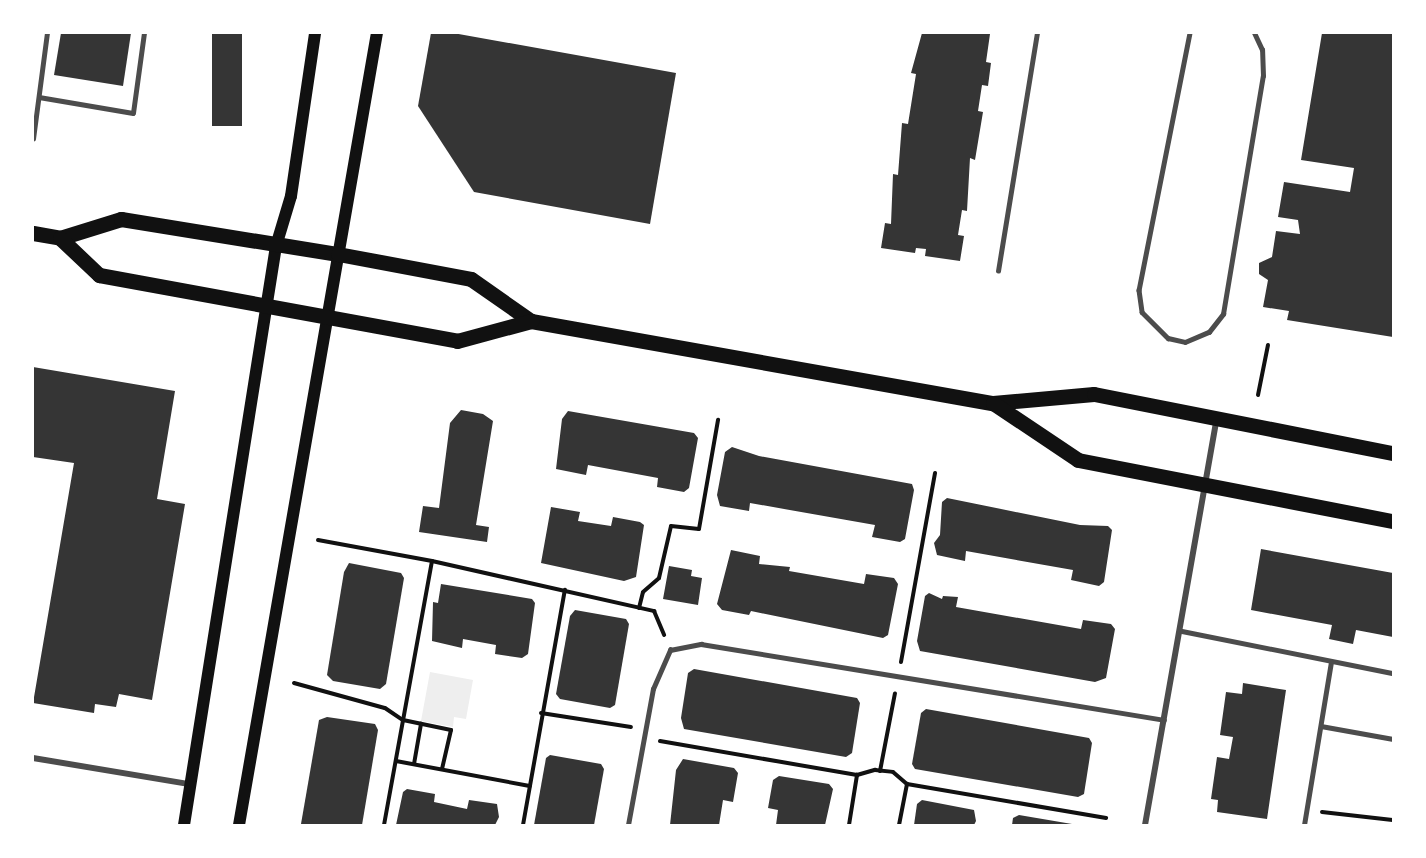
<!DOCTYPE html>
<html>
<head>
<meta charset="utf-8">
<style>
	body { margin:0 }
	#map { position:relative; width:1426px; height:858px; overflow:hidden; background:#fff; font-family:"Noto Sans",sans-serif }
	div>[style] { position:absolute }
	.green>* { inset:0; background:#eee }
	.building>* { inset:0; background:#353535; transform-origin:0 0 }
	.path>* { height:4px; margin:-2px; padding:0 2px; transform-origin:2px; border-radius:2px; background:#111 }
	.service>* { height:4.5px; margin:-2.25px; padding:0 2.25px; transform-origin:2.25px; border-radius:2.25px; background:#4c4c4c }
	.minor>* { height:6px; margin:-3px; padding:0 3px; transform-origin:3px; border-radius:3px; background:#4c4c4c }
	.secondary>* { height:12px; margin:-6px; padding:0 6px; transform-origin:6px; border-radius:6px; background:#111 }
	.primary>* { height:15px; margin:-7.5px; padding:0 7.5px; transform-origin:7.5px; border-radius:7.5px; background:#111 }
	span { translate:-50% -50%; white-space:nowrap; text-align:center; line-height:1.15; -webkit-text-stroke:4.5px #fff; paint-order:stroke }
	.frame { position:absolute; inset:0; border:34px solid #fff; pointer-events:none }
</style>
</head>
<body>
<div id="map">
	<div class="green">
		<i style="clip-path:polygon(430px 672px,473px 680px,466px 719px,454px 717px,453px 727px,421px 721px)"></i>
	</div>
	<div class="building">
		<i style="clip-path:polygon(61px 33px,131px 33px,123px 86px,54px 75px)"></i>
		<i style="left:212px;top:33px;width:30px;height:93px"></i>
		<i style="clip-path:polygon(431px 33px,453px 33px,676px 73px,650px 224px,474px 192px,418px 106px)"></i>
		<i style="clip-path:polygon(922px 33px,996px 33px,990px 34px,986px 62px,991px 63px,988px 86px,982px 85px,978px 111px,983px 112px,975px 160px,970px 158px,967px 211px,962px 210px,958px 235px,964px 236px,960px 261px,925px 256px,926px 249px,916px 248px,915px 253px,881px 248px,885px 223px,891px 224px,893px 174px,898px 175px,902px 123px,908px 124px,916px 74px,911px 73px)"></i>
		<i style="clip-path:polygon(1322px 33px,1393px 33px,1393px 337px,1287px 320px,1289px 311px,1263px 307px,1268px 280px,1259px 274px,1259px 263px,1272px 257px,1276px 231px,1300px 234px,1298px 220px,1278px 217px,1284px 182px,1350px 192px,1354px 168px,1301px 160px)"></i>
		<i style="clip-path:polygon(33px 367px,175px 391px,157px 499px,185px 504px,152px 700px,119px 694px,116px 707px,95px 704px,94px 713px,33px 703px,74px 463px,33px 457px)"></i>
		<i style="clip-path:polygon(461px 410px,483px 414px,493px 421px,476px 525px,489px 527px,487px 542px,419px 532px,423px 506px,439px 508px,450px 423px)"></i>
		<i style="clip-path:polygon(568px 411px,694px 433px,698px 438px,689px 488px,684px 492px,657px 487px,658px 478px,588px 465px,586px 475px,556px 469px,562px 419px)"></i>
		<i style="clip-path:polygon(732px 447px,759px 456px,912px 484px,914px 490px,905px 539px,900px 542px,872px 537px,875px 525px,750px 503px,749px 511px,720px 506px,717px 495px,725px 452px)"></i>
		<i style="clip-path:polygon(947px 498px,1080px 525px,1108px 526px,1112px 530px,1104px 582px,1099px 586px,1071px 580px,1073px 570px,966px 551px,965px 561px,937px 555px,934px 543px,940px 535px,942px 502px)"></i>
		<i style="clip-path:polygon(551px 507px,580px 512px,578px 521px,611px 526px,613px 517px,640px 522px,644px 525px,636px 577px,624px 581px,541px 563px)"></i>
		<i style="clip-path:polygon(1261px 549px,1393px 573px,1393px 637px,1356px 630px,1353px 644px,1329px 639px,1332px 625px,1251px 610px)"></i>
		<i style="clip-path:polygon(731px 550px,760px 556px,759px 564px,790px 567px,789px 571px,864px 584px,866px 574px,894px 578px,898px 584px,888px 635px,883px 638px,751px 611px,749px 615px,722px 610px,717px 604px)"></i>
		<i style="clip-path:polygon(349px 563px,401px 573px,404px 578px,386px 684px,380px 689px,333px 681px,327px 675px,344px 572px)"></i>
		<i style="clip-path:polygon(669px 566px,692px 570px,691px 576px,702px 578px,698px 605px,663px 599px)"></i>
		<i style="clip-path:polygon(441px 584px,532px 599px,535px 603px,528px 654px,522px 658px,495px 654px,496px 645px,463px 639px,462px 648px,432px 641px,433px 602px,438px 603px)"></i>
		<i style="clip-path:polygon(929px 593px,942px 599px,943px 596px,958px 597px,956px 607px,1081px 629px,1083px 620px,1111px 624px,1115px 629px,1106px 678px,1095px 682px,920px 651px,917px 641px,925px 596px)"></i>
		<i style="clip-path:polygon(575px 610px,626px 619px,629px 624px,615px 705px,610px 708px,560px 699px,556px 694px,570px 616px)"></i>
		<i style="clip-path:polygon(694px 669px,857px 698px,860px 703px,852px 753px,846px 757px,684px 729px,681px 718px,688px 673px)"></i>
		<i style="clip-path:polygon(1243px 683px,1286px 690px,1267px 819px,1217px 812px,1218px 800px,1211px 799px,1217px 757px,1229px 759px,1233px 737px,1220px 735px,1226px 692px,1242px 694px)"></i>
		<i style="clip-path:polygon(926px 709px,1089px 738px,1092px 743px,1084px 794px,1078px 797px,915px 769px,912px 764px,921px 713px)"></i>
		<i style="clip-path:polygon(327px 717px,375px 724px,378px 730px,362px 825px,301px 824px,319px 720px)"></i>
		<i style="clip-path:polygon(550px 755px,601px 764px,604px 769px,594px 825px,534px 825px,546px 758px)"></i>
		<i style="clip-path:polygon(683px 759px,734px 768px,738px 773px,733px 802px,723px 800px,719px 825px,670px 825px,676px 770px)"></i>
		<i style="clip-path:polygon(779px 776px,829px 784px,833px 789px,825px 825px,776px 825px,778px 810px,768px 808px,773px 780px)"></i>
		<i style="clip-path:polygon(407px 789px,435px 794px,434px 802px,467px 809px,469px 800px,497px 804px,499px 817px,495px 825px,396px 825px,403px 792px)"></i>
		<i style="clip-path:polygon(922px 800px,974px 810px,976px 821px,974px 825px,914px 825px,917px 804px)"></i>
		<i style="clip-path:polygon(1019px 815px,1072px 824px,1072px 825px,1012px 825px,1013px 818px)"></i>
	</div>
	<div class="path">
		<i style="left:1258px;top:395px;width:51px;rotate:-78.7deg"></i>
		<i style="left:318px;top:540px;width:116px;rotate:10.4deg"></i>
		<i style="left:432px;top:561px;width:228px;rotate:12.7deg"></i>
		<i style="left:654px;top:611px;width:26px;rotate:67deg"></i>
		<i style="left:639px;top:608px;width:16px;rotate:-76deg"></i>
		<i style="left:643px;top:592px;width:21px;rotate:-41deg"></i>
		<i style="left:659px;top:578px;width:53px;rotate:-77deg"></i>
		<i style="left:671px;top:526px;width:28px;rotate:6deg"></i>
		<i style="left:699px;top:529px;width:111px;rotate:-80.1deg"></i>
		<i style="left:901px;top:662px;width:192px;rotate:-79.8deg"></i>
		<i style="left:294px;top:683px;width:94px;rotate:15.4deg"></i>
		<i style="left:385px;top:708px;width:22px;rotate:34deg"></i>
		<i style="left:403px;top:720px;width:49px;rotate:11.8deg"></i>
		<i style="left:451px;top:730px;width:40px;rotate:103deg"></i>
		<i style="left:541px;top:713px;width:91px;rotate:8.8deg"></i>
		<i style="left:660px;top:741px;width:200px;rotate:9.8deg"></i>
		<i style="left:857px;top:775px;width:19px;rotate:-16deg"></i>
		<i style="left:875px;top:770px;width:18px;rotate:6deg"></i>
		<i style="left:893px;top:772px;width:18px;rotate:41deg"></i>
		<i style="left:907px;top:784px;width:202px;rotate:9.7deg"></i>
		<i style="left:396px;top:761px;width:136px;rotate:10.6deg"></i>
		<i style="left:414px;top:764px;width:41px;rotate:-80.1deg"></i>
		<i style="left:880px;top:771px;width:79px;rotate:-79.1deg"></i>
		<i style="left:1322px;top:812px;width:71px;rotate:6.4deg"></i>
		<i style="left:384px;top:825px;width:268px;rotate:-79.7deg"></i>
		<i style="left:523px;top:825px;width:239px;rotate:-79.9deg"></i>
		<i style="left:849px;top:825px;width:51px;rotate:-80.9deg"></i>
		<i style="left:899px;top:825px;width:42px;rotate:-79deg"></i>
	</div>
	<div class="service">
		<i style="left:1190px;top:33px;width:262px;rotate:101.2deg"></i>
		<i style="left:1139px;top:290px;width:22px;rotate:82deg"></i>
		<i style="left:1142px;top:312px;width:37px;rotate:45deg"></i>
		<i style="left:1168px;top:338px;width:17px;rotate:13deg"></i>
		<i style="left:1185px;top:342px;width:26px;rotate:-23deg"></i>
		<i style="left:1209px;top:332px;width:23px;rotate:-52deg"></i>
		<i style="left:1223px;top:314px;width:241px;rotate:-80.5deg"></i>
		<i style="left:1263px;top:76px;width:26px;rotate:-92deg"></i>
		<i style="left:1262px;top:50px;width:19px;rotate:-115deg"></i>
		<i style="left:39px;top:97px;width:95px;rotate:9.7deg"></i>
		<i style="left:133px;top:113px;width:81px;rotate:-82.2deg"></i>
		<i style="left:33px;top:139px;width:107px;rotate:-82.5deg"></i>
		<i style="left:998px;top:271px;width:241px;rotate:-80.7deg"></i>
		<i style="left:1182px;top:631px;width:215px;rotate:11.3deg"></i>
		<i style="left:1321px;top:726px;width:73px;rotate:10.2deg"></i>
		<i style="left:628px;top:825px;width:138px;rotate:-79.6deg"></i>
		<i style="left:653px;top:689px;width:43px;rotate:-66.4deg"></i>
		<i style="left:670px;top:650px;width:32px;rotate:-11deg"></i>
		<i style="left:701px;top:644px;width:469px;rotate:9.3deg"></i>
		<i style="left:1304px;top:825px;width:165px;rotate:-80.6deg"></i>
	</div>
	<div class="minor">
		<i style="left:33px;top:758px;width:157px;rotate:9.5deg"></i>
		<i style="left:1145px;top:825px;width:413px;rotate:-80deg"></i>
	</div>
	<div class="secondary">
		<i style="left:184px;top:825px;width:586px;rotate:-80.97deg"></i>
		<i style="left:276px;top:246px;width:52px;rotate:-73.3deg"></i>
		<i style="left:291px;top:196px;width:165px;rotate:-81.6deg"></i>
		<i style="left:239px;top:825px;width:804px;rotate:-80.12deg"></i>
	</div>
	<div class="primary">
		<i style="left:33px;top:233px;width:27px;rotate:10deg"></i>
		<i style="left:60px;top:238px;width:64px;rotate:-17.3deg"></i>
		<i style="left:121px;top:219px;width:220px;rotate:9.2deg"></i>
		<i style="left:338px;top:254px;width:135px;rotate:10.6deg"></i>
		<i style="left:471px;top:279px;width:73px;rotate:35deg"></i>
		<i style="left:531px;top:321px;width:469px;rotate:10.1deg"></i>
		<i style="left:993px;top:403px;width:101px;rotate:-5.1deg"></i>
		<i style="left:1094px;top:394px;width:305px;rotate:11.2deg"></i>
		<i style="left:60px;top:238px;width:54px;rotate:43.5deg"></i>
		<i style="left:99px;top:275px;width:364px;rotate:10.4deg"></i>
		<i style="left:457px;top:341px;width:77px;rotate:-15.1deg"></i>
		<i style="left:993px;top:403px;width:102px;rotate:33.8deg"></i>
		<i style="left:1078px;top:460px;width:321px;rotate:11deg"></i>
	</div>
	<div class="frame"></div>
</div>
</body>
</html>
